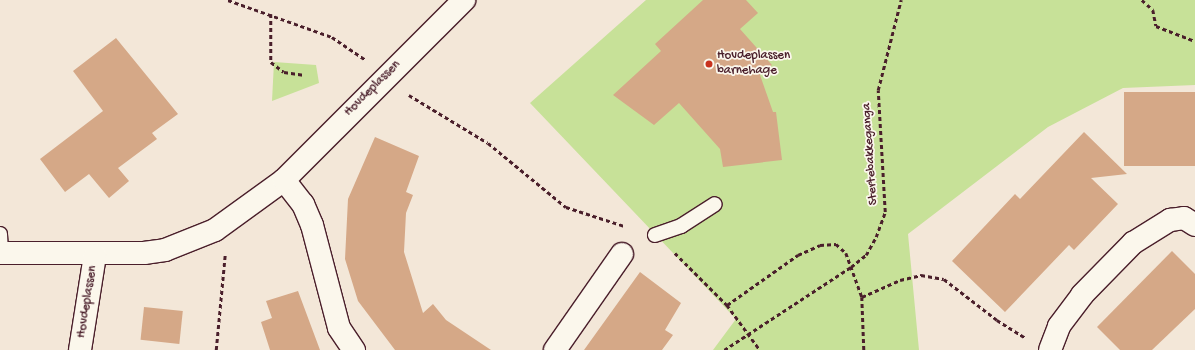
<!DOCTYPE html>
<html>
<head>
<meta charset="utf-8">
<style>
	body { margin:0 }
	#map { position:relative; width:1195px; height:350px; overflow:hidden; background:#f3e7d8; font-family:"Gochi Hand",sans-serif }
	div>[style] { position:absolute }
	.green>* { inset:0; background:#c7e198 }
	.building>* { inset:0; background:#d5a887; transform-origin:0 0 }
	.path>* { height:2.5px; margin-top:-1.25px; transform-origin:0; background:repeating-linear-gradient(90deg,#4a1f2b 0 4px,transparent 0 7px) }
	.roads { filter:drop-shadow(1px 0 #4a1f2b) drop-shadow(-1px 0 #4a1f2b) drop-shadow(0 1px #4a1f2b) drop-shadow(0 -1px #4a1f2b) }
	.lane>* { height:14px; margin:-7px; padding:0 7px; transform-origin:7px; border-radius:7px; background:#fbf7ec }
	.street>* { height:22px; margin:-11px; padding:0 11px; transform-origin:11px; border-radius:11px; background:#fbf7ec }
	.dots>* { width:11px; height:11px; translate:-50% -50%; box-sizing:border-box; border:2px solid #fbf7ec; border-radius:50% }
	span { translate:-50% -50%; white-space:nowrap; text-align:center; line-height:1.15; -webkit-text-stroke:3.5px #fbf7ec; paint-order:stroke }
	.poi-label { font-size:13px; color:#4a1f2b }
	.left { translate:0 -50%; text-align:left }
	.street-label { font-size:13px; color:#4a1f2b }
</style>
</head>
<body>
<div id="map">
	<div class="green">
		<i style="clip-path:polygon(646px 0,1195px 0,1195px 85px,1123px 88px,1048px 127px,908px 234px,919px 350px,713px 350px,736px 319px,530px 103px)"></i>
		<i style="clip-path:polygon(274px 62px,316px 65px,319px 83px,272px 101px)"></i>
	</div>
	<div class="building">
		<i style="clip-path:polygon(703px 0,746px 0,758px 13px,740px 29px,772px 65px,760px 75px,773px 112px,776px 112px,782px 160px,723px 167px,720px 149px,679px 103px,654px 125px,613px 95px,661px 51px,655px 44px)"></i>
		<i style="clip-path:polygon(116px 38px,178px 114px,152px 133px,157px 139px,118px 168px,129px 181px,109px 198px,89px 174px,65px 192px,40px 159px,103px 111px,73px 71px)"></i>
		<i style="left:1195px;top:92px;width:74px;height:71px;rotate:90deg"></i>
		<i style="clip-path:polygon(1084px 132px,1127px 174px,1091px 178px,1118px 204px,1074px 250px,1069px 245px,1005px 312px,952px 261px,1015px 194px,1020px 199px)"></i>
		<i style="clip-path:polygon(375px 137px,419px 156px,406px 192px,413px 195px,406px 213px,404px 252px,423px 313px,433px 304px,446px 320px,491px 350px,395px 350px,358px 301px,345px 259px,348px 199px)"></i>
		<i style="clip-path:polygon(1172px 251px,1195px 274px,1195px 309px,1152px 350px,1120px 350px,1097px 327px)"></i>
		<i style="clip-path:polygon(640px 272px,681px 303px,665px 330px,673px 335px,662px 350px,584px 350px)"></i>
		<i style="clip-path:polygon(298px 291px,320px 350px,270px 350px,261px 322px,272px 318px,266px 301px)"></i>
		<i style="left:144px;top:307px;width:39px;height:33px;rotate:6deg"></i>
	</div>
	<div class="path">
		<i style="left:228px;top:0;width:110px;rotate:19.6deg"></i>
		<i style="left:332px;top:37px;width:41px;rotate:34.1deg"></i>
		<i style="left:1142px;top:0;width:15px;rotate:42deg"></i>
		<i style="left:1153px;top:10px;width:16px;rotate:79deg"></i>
		<i style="left:1156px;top:26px;width:42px;rotate:21deg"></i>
		<i style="left:271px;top:14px;width:48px;rotate:90deg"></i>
		<i style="left:271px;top:62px;width:16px;rotate:38deg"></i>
		<i style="left:284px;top:72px;width:21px;rotate:8deg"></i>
		<i style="left:409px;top:95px;width:92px;rotate:31.3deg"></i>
		<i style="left:488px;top:143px;width:101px;rotate:39.4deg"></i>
		<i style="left:566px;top:207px;width:61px;rotate:18.1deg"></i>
		<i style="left:675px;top:253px;width:74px;rotate:45deg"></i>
		<i style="left:727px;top:305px;width:56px;rotate:53.7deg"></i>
		<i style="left:862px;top:297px;width:42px;rotate:-24.1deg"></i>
		<i style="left:900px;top:280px;width:22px;rotate:-13deg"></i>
		<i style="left:921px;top:275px;width:23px;rotate:10deg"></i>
		<i style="left:944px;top:279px;width:67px;rotate:37.7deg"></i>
		<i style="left:997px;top:320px;width:34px;rotate:32deg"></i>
		<i style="left:727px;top:305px;width:87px;rotate:-35.2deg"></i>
		<i style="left:798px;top:255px;width:24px;rotate:-24deg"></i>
		<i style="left:820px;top:245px;width:16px;rotate:-4deg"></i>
		<i style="left:836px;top:244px;width:13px;rotate:42deg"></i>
		<i style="left:846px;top:253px;width:47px;rotate:70deg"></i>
		<i style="left:862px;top:297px;width:53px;rotate:87.8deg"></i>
		<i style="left:216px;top:350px;width:95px;rotate:-84.6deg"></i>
		<i style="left:724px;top:350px;width:152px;rotate:-33.2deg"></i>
		<i style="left:851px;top:267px;width:19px;rotate:-39deg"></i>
		<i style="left:866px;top:255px;width:21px;rotate:-61deg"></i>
		<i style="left:876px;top:237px;width:27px;rotate:-70deg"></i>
		<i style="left:885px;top:212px;width:122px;rotate:-93.3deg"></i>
		<i style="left:878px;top:90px;width:93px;rotate:-75.7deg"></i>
	</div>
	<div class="roads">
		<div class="lane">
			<i style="left:0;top:234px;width:19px;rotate:87deg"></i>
			<i style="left:655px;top:235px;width:28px;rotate:-19deg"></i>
			<i style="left:681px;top:226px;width:40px;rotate:-32.9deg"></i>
		</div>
		<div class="street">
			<i style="left:284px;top:180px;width:31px;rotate:52deg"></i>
			<i style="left:303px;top:204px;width:23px;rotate:67deg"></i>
			<i style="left:312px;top:225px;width:106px;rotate:75.3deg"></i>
			<i style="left:339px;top:328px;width:27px;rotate:56deg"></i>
			<i style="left:0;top:253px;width:144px"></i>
			<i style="left:144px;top:253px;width:21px;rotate:-8deg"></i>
			<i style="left:165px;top:250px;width:54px;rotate:-21.8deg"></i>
			<i style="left:215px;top:230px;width:85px;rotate:-35.9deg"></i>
			<i style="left:284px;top:180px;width:255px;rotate:-45deg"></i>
			<i style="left:80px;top:350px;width:96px;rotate:-81deg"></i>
			<i style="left:555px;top:350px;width:117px;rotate:-55.1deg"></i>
			<i style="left:1050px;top:350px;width:26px;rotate:-69deg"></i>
			<i style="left:1059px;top:326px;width:39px;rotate:-53deg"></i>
			<i style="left:1082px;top:295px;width:73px;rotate:-45.6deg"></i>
			<i style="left:1133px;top:243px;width:44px;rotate:-31.9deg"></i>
			<i style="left:1170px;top:220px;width:14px;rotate:-8deg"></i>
			<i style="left:1184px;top:218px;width:13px;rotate:32deg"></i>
		</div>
	</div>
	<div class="dots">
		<i style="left:709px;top:64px;background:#c8321e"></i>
	</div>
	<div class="poi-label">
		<span class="left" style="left:717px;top:64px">Hovdeplassen<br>barnehage</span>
	</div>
	<div class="street-label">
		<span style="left:373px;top:89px;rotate:-45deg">Hovdeplassen</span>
		<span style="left:871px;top:154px;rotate:-94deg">Stertebakkeganga</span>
		<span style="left:88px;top:302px;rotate:-81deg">Hovdeplassen</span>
	</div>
</div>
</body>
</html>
